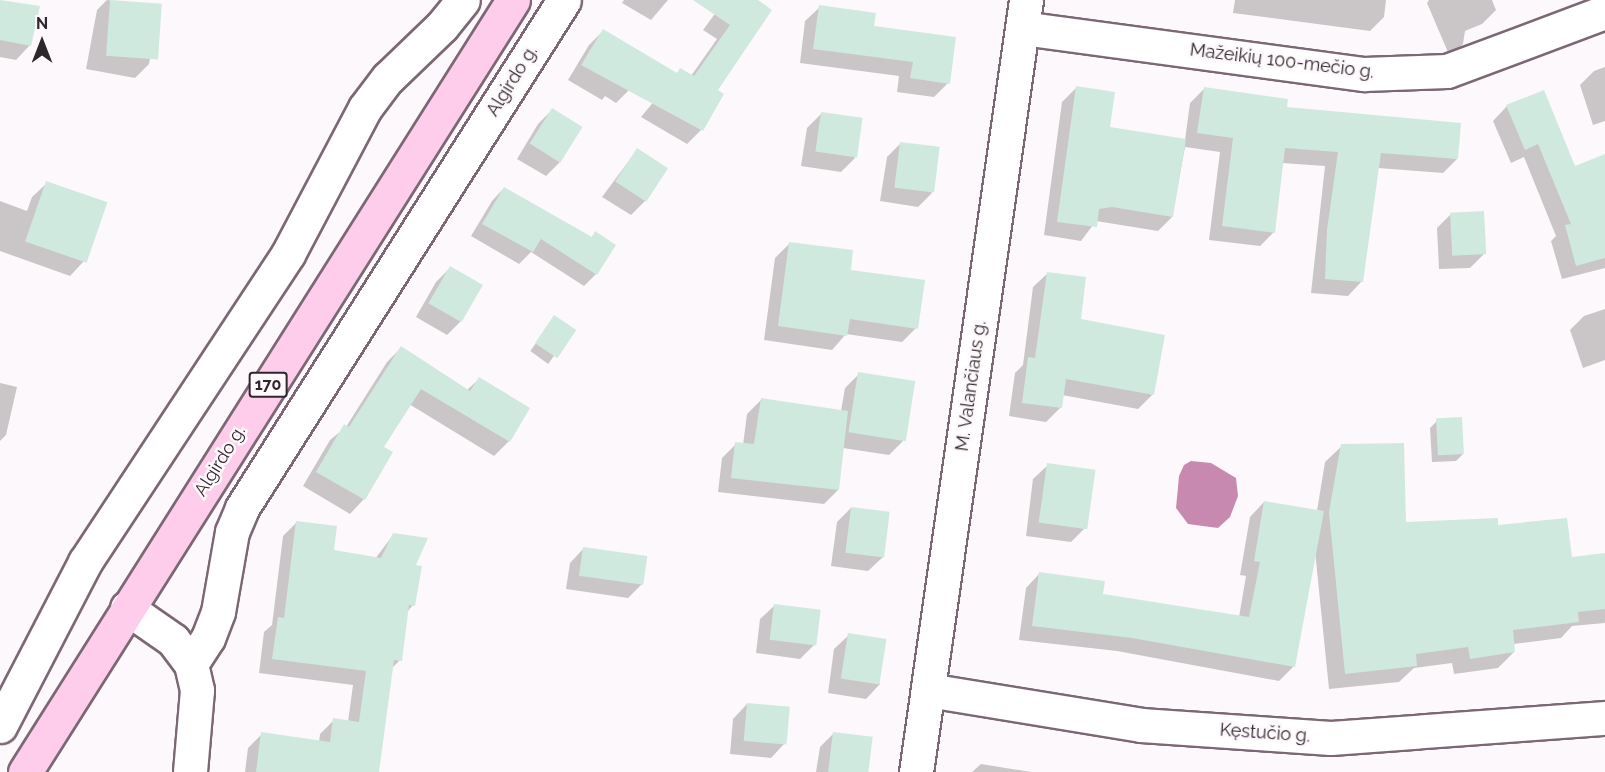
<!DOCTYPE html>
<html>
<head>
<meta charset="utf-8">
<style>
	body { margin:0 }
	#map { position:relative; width:1605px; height:772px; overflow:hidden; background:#fdf8fb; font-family:Raleway,sans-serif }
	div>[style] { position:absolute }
	.water>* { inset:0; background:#c889b1 }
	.shadow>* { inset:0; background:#0003; transform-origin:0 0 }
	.building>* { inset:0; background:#d0e9de; transform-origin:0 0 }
	.roads { filter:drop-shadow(2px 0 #7c6874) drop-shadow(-2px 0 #7c6874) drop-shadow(0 2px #7c6874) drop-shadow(0 -2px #7c6874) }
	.street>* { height:33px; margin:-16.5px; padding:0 16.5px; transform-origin:16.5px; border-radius:16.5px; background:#fff }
	.primary>* { height:33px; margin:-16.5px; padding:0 16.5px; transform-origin:16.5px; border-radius:16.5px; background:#fdcdeb }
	span { translate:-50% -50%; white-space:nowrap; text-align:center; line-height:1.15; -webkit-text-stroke:5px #fdf8fb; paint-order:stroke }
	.shield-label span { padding:2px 4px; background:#fdf8fb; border:2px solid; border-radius:4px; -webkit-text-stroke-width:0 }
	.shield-label { font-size:16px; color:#2f262b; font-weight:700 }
	.street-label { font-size:18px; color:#2f262b }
	.north { position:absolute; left:12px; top:12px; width:60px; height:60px; -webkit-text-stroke:4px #fdf8fb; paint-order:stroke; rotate:0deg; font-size:16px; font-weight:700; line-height:24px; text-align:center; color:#2f262b }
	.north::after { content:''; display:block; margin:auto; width:21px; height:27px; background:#2f262b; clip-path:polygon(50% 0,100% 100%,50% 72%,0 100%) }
</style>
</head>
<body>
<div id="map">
	<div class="water">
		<i style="clip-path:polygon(1191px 461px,1211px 463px,1236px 478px,1238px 496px,1230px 517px,1218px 528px,1188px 524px,1176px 508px,1179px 476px,1184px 465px)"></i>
	</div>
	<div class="shadow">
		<i style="clip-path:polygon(0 0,30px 45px,16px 60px,0 57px)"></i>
		<i style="clip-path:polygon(107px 0,160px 6px,149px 64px,135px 78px,86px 69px,97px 10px)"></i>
		<i style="clip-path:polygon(624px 0,668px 0,651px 20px,622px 3px)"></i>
		<i style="clip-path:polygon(725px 0,755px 0,701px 130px,687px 144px,641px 117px,680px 70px,691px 76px,717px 39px,703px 30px)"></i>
		<i style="clip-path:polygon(1235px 0,1386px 0,1384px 17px,1370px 31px,1233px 13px)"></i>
		<i style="clip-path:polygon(1429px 0,1492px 0,1496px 10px,1482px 24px,1465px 31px,1463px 44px,1450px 57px,1427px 3px)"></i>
		<i style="clip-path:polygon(820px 7px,872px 28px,948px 83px,934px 97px,897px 92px,899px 76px,800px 63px,805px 21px)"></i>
		<i style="clip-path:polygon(603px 31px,630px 89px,616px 103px,605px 96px,602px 100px,568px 80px,589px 45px)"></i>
		<i style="clip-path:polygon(1605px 67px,1605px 121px,1593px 125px,1580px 85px,1594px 71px)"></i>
		<i style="clip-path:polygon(1076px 88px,1109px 128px,1185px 140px,1190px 103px,1204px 89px,1286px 108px,1457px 159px,1443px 173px,1378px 168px,1362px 281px,1348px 296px,1311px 293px,1325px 166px,1282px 163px,1274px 232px,1260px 246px,1209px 240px,1220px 152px,1185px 147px,1172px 217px,1158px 231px,1096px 221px,1081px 241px,1044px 235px,1062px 102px)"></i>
		<i style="clip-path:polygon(1507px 106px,1574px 168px,1605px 156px,1605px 268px,1562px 279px,1551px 241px,1556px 236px,1524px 157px,1511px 163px,1493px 121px)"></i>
		<i style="clip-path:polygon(552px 110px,560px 162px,546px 176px,517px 159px,538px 124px)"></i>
		<i style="clip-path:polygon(821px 114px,855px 158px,841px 172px,801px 166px,807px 128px)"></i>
		<i style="clip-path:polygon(901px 143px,932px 193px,918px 207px,880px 201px,887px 157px)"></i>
		<i style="clip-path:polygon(637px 150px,645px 201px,631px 215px,602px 197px)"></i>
		<i style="clip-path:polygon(47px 183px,105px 203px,84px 261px,70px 276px,0 251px,0 201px,27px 211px,32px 197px)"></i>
		<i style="clip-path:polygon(504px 188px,591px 238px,595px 233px,596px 274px,584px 286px,531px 252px,519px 264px,471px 236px,492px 201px)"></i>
		<i style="clip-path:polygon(1451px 214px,1484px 254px,1470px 268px,1439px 269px,1437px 228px)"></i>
		<i style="clip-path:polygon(789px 244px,849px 271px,916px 328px,902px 342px,846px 334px,832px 350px,764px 340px,775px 258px)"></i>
		<i style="clip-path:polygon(450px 268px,461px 321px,447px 335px,416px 317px,436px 282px)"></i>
		<i style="clip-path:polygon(1048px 273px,1079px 320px,1152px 395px,1138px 409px,1062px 395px,1060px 408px,1046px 422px,1009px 416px,1015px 373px,1023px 365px,1033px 287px)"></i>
		<i style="clip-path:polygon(1605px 309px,1605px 360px,1583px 368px,1570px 330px,1584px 316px)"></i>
		<i style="left:555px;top:317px;width:22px;height:42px;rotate:36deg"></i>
		<i style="clip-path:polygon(401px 348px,467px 390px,479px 379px,528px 408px,509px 441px,494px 456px,409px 404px,382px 447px,391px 453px,364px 499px,350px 514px,303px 486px,330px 440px,346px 427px,387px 362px)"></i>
		<i style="clip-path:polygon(859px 374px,903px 441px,889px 455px,843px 448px,838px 490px,824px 504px,718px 492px,722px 458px,736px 444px,743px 445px,747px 414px,761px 400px,841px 411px,845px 388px)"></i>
		<i style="clip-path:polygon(0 383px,17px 387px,6px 435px,0 441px)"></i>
		<i style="clip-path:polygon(1437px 421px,1463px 454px,1456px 461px,1432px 462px,1430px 428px)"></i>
		<i style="clip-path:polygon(1342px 446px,1405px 523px,1496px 526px,1571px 559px,1605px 555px,1605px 623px,1572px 626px,1561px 638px,1513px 644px,1514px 652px,1498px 668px,1454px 674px,1452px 663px,1414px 668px,1399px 682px,1329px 689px,1315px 551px,1293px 667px,1279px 681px,1117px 651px,1019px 640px,1026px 588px,1040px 573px,1102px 595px,1239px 617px,1246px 576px,1240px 575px,1250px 517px,1264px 502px,1317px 511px,1325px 462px)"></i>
		<i style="clip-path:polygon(1048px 465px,1085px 528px,1071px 542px,1026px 536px,1033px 479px)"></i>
		<i style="clip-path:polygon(851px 508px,883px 557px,868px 571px,831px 566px,837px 522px)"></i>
		<i style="clip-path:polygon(297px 522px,332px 551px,375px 559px,393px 535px,414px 566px,413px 605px,407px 612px,400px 660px,391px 669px,378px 772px,245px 772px,248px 748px,262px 734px,319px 742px,320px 734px,334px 720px,348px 722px,353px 685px,259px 673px,264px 632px,272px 625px,283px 536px)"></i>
		<i style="clip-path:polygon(584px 548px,642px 584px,628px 598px,566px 589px,570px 563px)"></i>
		<i style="clip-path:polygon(775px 605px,814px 645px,800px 659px,756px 653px,760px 619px)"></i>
		<i style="clip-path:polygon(849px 635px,880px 684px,866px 699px,828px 693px,834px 649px)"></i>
		<i style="clip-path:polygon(747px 704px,785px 743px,771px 758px,730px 754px,733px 719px)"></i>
		<i style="clip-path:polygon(834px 733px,867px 772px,816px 772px,820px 747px)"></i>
		<i style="clip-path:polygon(981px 764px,1031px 772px,972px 772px)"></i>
	</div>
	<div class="building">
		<i style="clip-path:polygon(0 0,40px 6px,31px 46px,0 40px)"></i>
		<i style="left:110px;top:0;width:52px;height:56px;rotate:4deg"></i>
		<i style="clip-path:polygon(693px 0,758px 0,772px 10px,718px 90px,724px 94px,703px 131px,581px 65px,603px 29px,677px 73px,680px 68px,694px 76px,730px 25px)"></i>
		<i style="clip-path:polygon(819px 5px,876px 13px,874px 26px,956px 37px,950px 84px,910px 78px,913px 62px,813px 49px)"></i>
		<i style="clip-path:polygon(1076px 86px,1115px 92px,1110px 127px,1186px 139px,1173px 217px,1112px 207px,1099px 209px,1097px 227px,1057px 222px)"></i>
		<i style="clip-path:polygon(1204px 87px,1288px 99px,1287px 107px,1461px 123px,1458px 159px,1381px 153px,1363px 282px,1325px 279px,1327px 230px,1338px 152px,1285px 148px,1275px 233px,1222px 226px,1233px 138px,1197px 133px)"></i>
		<i style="clip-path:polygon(1544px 90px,1575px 166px,1605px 154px,1605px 258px,1576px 266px,1565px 225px,1571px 224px,1538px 144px,1525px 150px,1506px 105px)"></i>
		<i style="left:552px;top:108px;width:36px;height:42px;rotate:32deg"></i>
		<i style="left:821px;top:112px;width:42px;height:40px;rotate:8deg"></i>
		<i style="left:900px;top:142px;width:40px;height:46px;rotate:7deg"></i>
		<i style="left:637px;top:148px;width:37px;height:40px;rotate:33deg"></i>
		<i style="left:46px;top:181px;width:65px;height:64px;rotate:19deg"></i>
		<i style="clip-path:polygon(504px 187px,592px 237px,595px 231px,616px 245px,597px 275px,541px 239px,533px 252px,482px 224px)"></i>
		<i style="left:1484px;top:211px;width:43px;height:34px;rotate:87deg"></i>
		<i style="clip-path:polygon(789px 242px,853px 250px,851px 270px,925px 280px,918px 329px,850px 319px,847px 336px,778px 326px)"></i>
		<i style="left:450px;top:266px;width:38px;height:43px;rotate:30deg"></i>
		<i style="clip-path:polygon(1047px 272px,1086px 277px,1081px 319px,1165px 335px,1154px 395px,1066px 379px,1062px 408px,1022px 403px,1028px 357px,1035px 358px)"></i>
		<i style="left:554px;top:315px;width:27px;height:34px;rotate:34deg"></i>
		<i style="clip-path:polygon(401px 346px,470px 391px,479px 377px,530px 408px,510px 442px,421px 389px,384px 447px,393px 452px,365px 500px,316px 472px,344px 424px,349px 427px)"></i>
		<i style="left:858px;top:372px;width:58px;height:61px;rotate:9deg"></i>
		<i style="clip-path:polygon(761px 398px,848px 411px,839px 490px,731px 478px,735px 442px,754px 444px)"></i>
		<i style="left:1462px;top:417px;width:37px;height:26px;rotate:87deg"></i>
		<i style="clip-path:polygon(1404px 443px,1406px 522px,1498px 518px,1498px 525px,1567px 518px,1572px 557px,1605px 553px,1605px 609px,1578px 612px,1579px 622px,1513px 630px,1515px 652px,1470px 659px,1468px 647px,1416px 654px,1417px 666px,1345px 674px,1329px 512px,1341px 444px)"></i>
		<i style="left:1047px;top:463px;width:49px;height:60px;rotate:8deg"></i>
		<i style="clip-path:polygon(1264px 501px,1324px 511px,1295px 667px,1132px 638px,1032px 626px,1039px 572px,1105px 581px,1103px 594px,1249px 617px,1260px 562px,1254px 561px)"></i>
		<i style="left:851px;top:507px;width:39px;height:46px;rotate:7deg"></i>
		<i style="clip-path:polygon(296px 521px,337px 526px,334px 550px,381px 558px,393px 533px,428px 538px,416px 565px,422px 566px,415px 606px,409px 605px,402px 661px,394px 660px,379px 772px,256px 772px,261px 732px,330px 742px,333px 718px,359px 722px,366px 671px,272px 659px,278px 617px,284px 618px)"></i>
		<i style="left:583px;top:547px;width:65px;height:29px;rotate:8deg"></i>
		<i style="left:774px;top:604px;width:47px;height:36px;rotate:7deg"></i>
		<i style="left:848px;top:633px;width:39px;height:46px;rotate:9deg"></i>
		<i style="left:747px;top:703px;width:43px;height:38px;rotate:5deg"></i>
		<i style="left:833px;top:732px;width:40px;height:40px;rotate:7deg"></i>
	</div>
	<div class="roads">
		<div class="street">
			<i style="left:1022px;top:28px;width:345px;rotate:7.7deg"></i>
			<i style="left:1364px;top:74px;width:83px;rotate:-2.1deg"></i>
			<i style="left:1447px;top:71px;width:169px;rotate:-20.5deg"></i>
			<i style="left:127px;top:608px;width:56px;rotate:34.8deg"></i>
			<i style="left:173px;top:640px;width:30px;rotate:53deg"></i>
			<i style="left:191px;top:664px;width:27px;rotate:77deg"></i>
			<i style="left:197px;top:690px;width:82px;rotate:94.9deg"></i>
			<i style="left:191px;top:664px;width:31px;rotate:-57deg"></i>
			<i style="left:208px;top:638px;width:28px;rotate:-69deg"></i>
			<i style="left:218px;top:612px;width:81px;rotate:-80.1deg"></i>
			<i style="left:232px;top:532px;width:26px;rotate:-67deg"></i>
			<i style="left:242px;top:508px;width:601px;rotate:-57.63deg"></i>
			<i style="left:928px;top:690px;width:216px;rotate:9.3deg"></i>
			<i style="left:1141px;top:725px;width:190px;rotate:3.9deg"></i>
			<i style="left:1331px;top:738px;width:275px;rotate:-4.2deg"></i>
			<i style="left:0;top:726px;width:185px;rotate:-62.6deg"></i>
			<i style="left:85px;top:562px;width:369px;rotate:-56.6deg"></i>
			<i style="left:288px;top:254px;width:165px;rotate:-62.2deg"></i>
			<i style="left:365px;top:108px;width:38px;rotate:-53deg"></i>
			<i style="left:388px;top:78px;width:75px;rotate:-43.9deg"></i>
			<i style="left:442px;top:26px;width:33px;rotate:-51deg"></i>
			<i style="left:916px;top:772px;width:780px;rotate:-81.89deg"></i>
		</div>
		<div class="primary">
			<i style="left:25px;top:772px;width:913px;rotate:-57.7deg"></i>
		</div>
	</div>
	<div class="shield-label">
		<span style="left:268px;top:385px">170</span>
	</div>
	<div class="street-label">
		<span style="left:1282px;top:61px;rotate:7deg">Mažeikių 100-mečio g.</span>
		<span style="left:512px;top:81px;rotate:-58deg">Algirdo g.</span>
		<span style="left:971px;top:386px;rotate:-82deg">M. Valančiaus g.</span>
		<span style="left:220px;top:461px;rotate:-58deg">Algirdo g.</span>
		<span style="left:1265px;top:733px;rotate:4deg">Kęstučio g.</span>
	</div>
	<div class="north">N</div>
</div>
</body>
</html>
